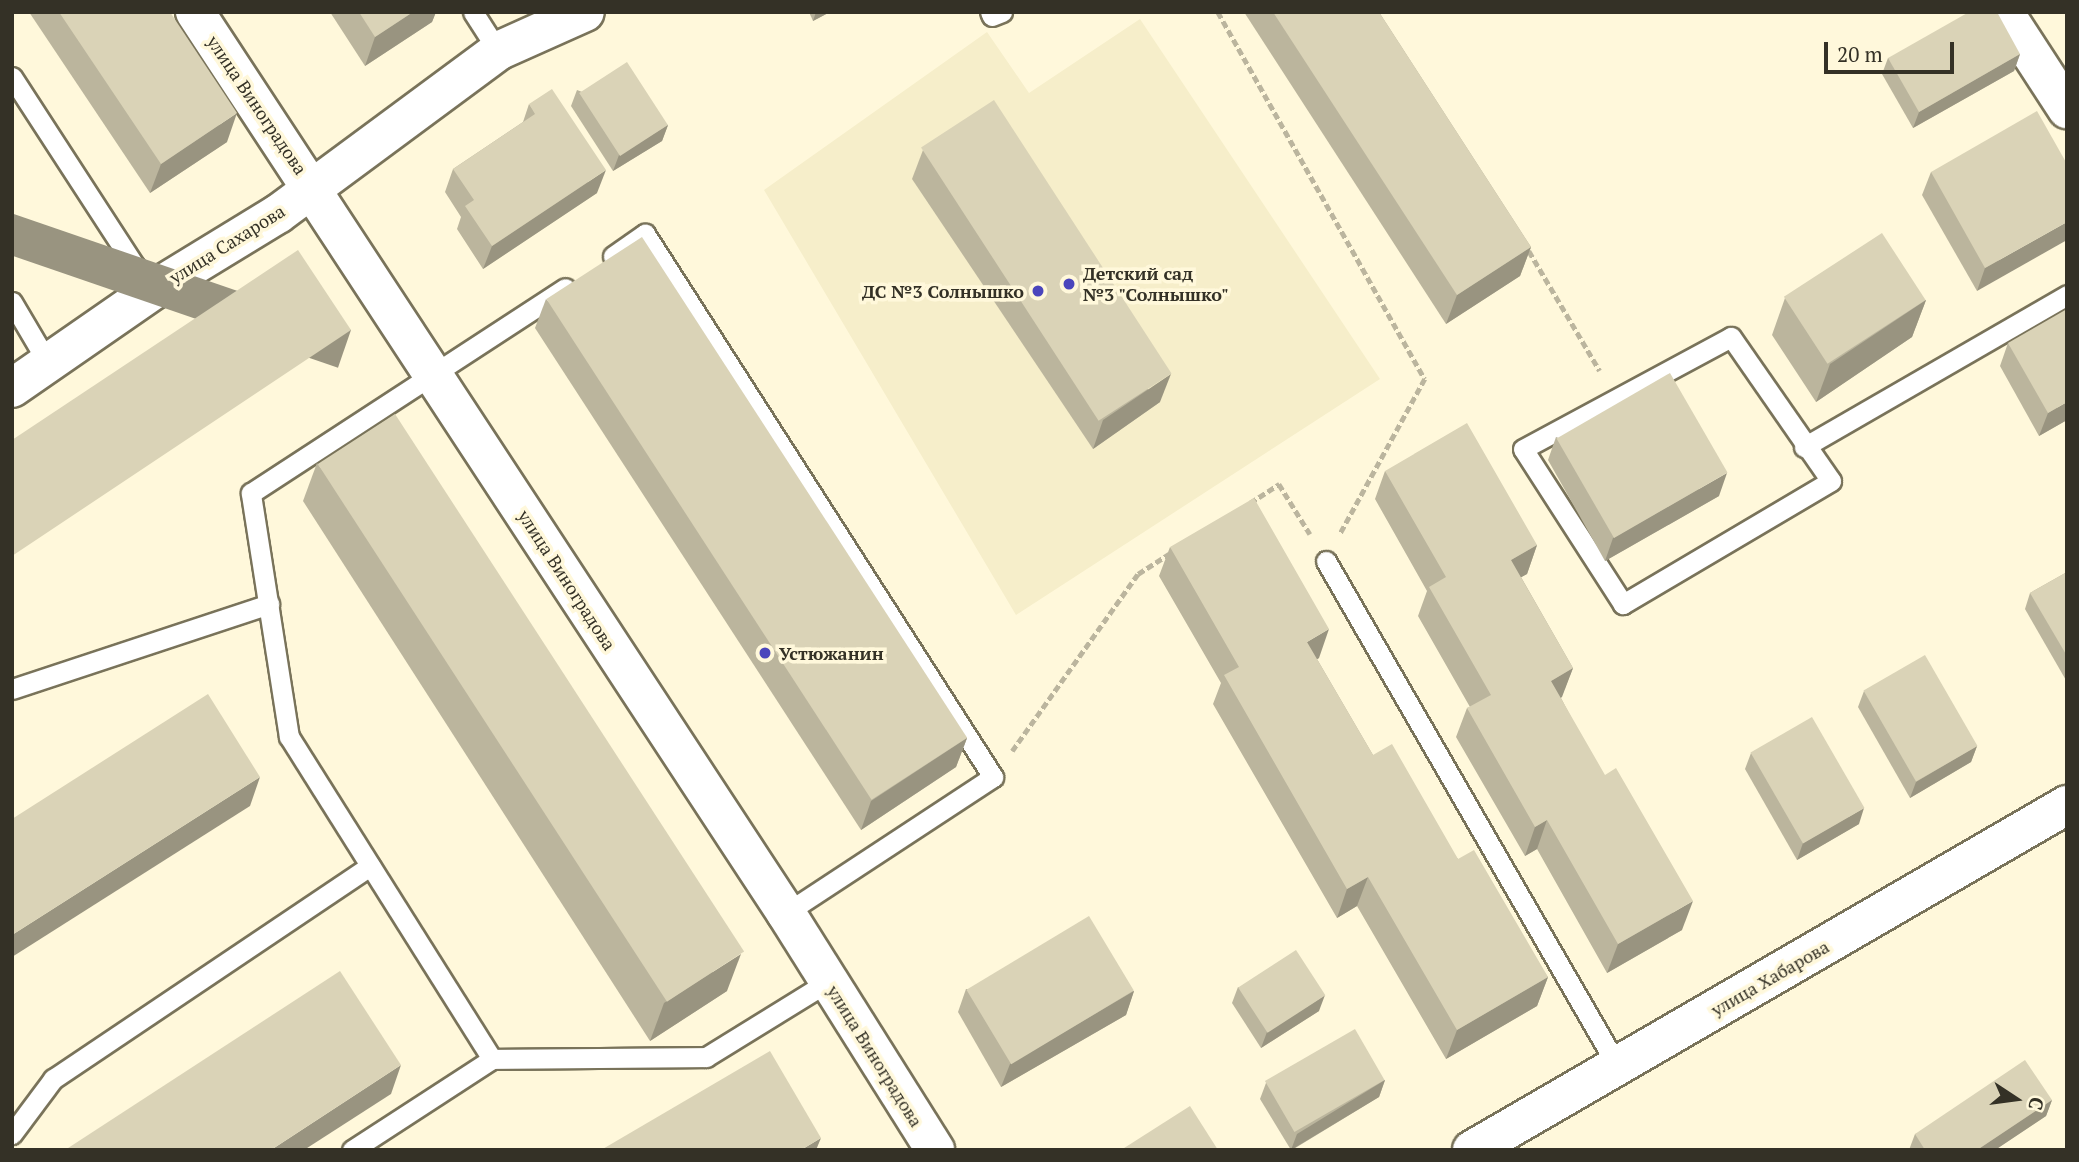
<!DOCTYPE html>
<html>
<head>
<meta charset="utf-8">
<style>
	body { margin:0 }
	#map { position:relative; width:2079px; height:1162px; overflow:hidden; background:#fff8db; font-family:"PT Serif",serif }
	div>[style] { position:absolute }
	.built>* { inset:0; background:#f6eeca }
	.path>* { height:4.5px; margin-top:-2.25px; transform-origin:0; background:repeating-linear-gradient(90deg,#bbb59e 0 7px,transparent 0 10.5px) }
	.roads { filter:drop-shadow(2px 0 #79735a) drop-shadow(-2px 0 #79735a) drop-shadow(0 2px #79735a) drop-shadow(0 -2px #79735a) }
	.service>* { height:19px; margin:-9.5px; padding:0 9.5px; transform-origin:9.5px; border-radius:9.5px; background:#fff }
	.minor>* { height:38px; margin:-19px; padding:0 19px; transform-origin:19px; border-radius:19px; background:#fff }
	.tertiary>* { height:38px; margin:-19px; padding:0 19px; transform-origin:19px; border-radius:19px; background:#fff }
	.wall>* { inset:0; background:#bbb59d }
	.shaded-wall>* { inset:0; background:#999480; transform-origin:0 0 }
	.building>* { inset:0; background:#dad3b7; transform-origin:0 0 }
	.dots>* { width:19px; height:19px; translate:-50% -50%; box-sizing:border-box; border:4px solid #fff8db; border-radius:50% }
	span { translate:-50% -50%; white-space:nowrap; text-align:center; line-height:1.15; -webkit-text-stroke:7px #fff8db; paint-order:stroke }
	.street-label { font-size:18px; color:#343126 }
	.poi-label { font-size:18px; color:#343126; font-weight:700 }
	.left { translate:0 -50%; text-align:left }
	.right { translate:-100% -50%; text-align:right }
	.frame { position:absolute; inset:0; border:14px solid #343126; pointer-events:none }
	.north { position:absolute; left:1981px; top:1064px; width:70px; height:70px; -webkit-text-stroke:5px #fff8db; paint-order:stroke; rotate:103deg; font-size:19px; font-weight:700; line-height:28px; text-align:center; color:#343126 }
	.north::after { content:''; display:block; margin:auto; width:24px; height:32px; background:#343126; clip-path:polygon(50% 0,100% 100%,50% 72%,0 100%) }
	.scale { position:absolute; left:1824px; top:42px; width:130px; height:32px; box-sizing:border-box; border:4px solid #343126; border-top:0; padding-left:9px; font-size:21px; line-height:24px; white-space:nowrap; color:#343126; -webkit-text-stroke:5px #fff8db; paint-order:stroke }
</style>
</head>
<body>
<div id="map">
	<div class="built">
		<i style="clip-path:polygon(1140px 19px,1380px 379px,1016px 615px,764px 190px,987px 32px,1029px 93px)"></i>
	</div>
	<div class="path">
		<i style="left:1218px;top:12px;width:421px;rotate:60.6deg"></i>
		<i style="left:1425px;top:379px;width:177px;rotate:118.7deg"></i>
		<i style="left:1529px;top:251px;width:139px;rotate:59.4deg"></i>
		<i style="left:1250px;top:503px;width:35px;rotate:-33deg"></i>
		<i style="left:1279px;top:484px;width:59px;rotate:58.2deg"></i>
		<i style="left:1012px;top:751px;width:217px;rotate:-54.6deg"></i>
		<i style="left:1138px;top:574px;width:37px;rotate:-33deg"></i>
	</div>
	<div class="roads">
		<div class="service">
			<i style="left:473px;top:12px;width:46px;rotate:57.3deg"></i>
			<i style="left:990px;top:12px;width:4px;rotate:63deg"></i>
			<i style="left:992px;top:16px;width:11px;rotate:-22deg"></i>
			<i style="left:12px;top:77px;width:224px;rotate:57deg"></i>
			<i style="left:134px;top:265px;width:32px;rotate:49deg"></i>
			<i style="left:613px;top:256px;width:39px;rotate:-35deg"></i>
			<i style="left:645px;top:234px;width:645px;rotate:57.34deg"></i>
			<i style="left:993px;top:777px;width:248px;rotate:146.7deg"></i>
			<i style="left:12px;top:302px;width:71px;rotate:59.5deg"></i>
			<i style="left:1731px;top:337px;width:175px;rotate:55.2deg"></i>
			<i style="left:1831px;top:481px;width:242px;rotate:149.4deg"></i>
			<i style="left:1623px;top:604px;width:184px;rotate:-122.8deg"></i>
			<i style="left:1523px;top:449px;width:236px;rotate:-28.3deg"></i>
			<i style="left:1804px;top:447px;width:304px;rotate:-30deg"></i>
			<i style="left:1326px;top:561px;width:584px;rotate:60.01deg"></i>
			<i style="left:12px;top:689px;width:271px;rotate:-18.3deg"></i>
			<i style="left:492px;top:1059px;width:381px;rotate:-122.2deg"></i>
			<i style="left:289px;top:737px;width:247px;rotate:-98.9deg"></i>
			<i style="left:251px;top:493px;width:375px;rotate:-33.1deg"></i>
			<i style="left:12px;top:1134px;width:69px;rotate:-53.3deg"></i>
			<i style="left:53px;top:1079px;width:382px;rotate:-33.9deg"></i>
			<i style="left:352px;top:1150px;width:167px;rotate:-33deg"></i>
			<i style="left:492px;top:1059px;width:214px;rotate:-0.5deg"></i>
			<i style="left:706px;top:1057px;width:145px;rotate:-31.7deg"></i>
		</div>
		<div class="minor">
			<i style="left:2004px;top:12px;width:116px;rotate:57deg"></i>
			<i style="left:12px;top:388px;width:174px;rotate:-34.7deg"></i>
			<i style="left:155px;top:289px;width:144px;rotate:-31.4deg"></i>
			<i style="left:278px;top:214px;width:274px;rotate:-36.5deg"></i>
			<i style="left:498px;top:51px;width:95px;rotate:-24.1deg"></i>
			<i style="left:1472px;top:1150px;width:688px;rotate:-30.11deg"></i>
		</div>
		<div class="tertiary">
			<i style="left:195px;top:12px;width:1078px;rotate:56.74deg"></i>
			<i style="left:786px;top:913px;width:280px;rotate:57.8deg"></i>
		</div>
	</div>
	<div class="wall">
		<i style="clip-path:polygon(29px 12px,170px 12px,227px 142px,150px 193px)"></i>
		<i style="clip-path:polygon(330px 12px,436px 12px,432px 22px,365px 66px)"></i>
		<i style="clip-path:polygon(809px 12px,830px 12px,813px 21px)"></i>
		<i style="clip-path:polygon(1244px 12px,1379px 12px,1531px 247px,1520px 276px,1446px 324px)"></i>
		<i style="clip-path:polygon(2020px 54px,2014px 71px,1913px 128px,1882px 74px,1888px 58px)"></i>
		<i style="clip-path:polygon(577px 90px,668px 125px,662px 141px,613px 171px,571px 106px)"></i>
		<i style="clip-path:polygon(529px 104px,597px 193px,483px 269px,457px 229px,461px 217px,445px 192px,453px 169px,523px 122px)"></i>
		<i style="clip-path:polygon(923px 150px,1160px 402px,1093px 449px,912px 179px)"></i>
		<i style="clip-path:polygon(2067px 164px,1977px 291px,1922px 195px,1931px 172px)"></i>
		<i style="clip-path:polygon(1785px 298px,1926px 300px,1912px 337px,1816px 402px,1772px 335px)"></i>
		<i style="clip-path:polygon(546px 299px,967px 738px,956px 767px,861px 830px,535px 328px)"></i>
		<i style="clip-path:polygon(2008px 343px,2067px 420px,2039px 436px,2000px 366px)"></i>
		<i style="clip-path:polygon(1556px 437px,1719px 496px,1605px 561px,1548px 460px)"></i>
		<i style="clip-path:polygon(317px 463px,727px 991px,650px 1041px,303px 501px)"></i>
		<i style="clip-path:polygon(1385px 471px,1537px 545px,1527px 574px,1521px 577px,1573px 668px,1561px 698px,1682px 930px,1607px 973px,1537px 849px,1525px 856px,1456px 737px,1467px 708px,1470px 707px,1418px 616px,1427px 591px,1375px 499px)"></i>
		<i style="clip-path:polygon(1170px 547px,1319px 658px,1317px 659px,1373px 755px,1458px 859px,1548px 977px,1537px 1006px,1446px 1059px,1357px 906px,1337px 918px,1213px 704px,1221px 683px,1159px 576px)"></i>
		<i style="clip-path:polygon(2067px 572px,2067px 682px,2025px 609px,2030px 593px)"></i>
		<i style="clip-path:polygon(1864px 691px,1977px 746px,1971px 762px,1910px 798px,1858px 707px)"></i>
		<i style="clip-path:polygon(1751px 753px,1859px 824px,1797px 860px,1745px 769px)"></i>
		<i style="clip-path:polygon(1238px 987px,1319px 1011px,1261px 1048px,1232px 1003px)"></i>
		<i style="clip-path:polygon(966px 989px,1134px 991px,1126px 1015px,1001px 1087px,958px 1012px)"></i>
		<i style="clip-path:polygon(1385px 1080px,1379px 1097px,1292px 1150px,1291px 1150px,1260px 1099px,1266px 1083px)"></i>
		<i style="clip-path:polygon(2052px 1100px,2046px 1116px,1995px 1150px,1909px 1150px,1915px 1134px)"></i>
	</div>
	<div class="shaded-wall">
		<i style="clip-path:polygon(413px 12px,436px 12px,432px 22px,365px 66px,375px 37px)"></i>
		<i style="clip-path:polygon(816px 12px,830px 12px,813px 21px)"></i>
		<i style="clip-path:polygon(2020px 54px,2014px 71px,1913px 128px,1919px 112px)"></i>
		<i style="clip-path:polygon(237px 113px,227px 142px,150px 193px,161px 164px)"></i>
		<i style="clip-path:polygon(668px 125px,662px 141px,613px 171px,619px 155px)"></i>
		<i style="clip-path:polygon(606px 170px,597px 193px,483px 269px,492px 246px)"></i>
		<i style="clip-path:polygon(2067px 222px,2067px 240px,1977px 291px,1985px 268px)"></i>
		<i style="clip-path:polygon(1531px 247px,1520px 276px,1446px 324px,1457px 295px)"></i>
		<i style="clip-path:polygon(1926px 300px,1912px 337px,1816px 402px,1830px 364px)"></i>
		<i style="left:351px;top:330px;width:40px;height:407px;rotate:109deg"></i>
		<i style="clip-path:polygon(1171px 374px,1160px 402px,1093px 449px,1103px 420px)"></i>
		<i style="clip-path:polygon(2067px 402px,2067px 420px,2039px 436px,2048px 413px)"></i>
		<i style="clip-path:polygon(1727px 473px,1719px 496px,1605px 561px,1613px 538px)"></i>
		<i style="clip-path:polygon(1537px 545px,1527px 574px,1500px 589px,1511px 560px)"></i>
		<i style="clip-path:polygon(1329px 629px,1319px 658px,1297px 671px,1307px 642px)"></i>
		<i style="clip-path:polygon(1573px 668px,1562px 697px,1541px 710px,1551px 681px)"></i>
		<i style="clip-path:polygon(967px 738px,956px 767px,861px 830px,871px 801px)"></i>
		<i style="clip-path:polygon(1977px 746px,1971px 762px,1910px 798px,1916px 782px)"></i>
		<i style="clip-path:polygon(260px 777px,250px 806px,12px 957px,12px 935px)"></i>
		<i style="clip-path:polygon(1864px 808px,1859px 824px,1797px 860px,1803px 843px)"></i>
		<i style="clip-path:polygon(1547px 820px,1537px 849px,1525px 856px,1535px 827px)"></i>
		<i style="clip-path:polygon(1368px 877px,1357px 906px,1337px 918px,1347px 889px)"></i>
		<i style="clip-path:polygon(1693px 901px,1682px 930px,1607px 973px,1618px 944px)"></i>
		<i style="clip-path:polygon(741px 954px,727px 991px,650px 1041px,664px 1003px)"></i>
		<i style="clip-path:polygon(1548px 977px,1537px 1006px,1446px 1059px,1457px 1030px)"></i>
		<i style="clip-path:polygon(1134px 991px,1126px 1015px,1001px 1087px,1010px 1064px)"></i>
		<i style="clip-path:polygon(1325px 995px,1319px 1011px,1261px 1048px,1267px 1032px)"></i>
		<i style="clip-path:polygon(401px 1065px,391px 1094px,304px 1150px,271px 1150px)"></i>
		<i style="clip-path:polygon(1385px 1080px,1379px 1097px,1291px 1150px,1297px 1134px)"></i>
		<i style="clip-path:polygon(2052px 1100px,2046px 1116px,1995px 1150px,1977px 1150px)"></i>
		<i style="clip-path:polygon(821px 1138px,816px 1150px,801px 1150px)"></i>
	</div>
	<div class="building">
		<i style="clip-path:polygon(59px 12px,170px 12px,237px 113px,161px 164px)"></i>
		<i style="clip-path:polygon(359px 12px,413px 12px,375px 37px)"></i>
		<i style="clip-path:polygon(1273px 12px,1379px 12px,1531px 247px,1457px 295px)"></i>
		<i style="clip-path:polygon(1969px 12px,1997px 12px,2020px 54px,1919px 112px,1888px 58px)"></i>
		<i style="left:627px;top:62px;width:75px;height:57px;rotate:57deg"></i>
		<i style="clip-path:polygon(552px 89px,606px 170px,492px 246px,465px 206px,474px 200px,453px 169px,535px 114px,529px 104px)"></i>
		<i style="left:994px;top:100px;width:326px;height:87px;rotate:57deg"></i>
		<i style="clip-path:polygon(2037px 111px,2067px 164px,2067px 222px,1985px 268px,1931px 172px)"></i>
		<i style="left:1882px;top:233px;width:80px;height:117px;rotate:57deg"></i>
		<i style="left:642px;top:237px;width:597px;height:114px;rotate:57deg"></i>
		<i style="clip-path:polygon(298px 250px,351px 330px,12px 556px,12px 440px)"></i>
		<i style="clip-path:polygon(2067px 309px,2067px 402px,2048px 413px,2008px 343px)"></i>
		<i style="left:1670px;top:373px;width:115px;height:131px;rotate:60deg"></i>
		<i style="left:395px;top:414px;width:641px;height:92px;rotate:57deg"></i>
		<i style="clip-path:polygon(1467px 423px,1537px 545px,1511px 560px,1573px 668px,1551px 681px,1605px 775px,1616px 768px,1693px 901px,1618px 944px,1547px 820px,1535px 827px,1467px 708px,1491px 695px,1429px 587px,1446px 577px,1385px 471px)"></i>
		<i style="clip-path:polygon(1254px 498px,1329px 629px,1307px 642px,1373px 755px,1392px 744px,1458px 859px,1474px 850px,1548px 977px,1457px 1030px,1368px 877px,1347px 889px,1224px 675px,1239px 667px,1170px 547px)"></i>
		<i style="clip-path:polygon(2067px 572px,2067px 656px,2030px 593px)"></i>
		<i style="left:1925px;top:655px;width:105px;height:71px;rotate:60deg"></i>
		<i style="clip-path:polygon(208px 694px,260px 777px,12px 935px,12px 819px)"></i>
		<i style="left:1812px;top:717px;width:105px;height:71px;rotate:60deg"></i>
		<i style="left:1089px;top:916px;width:87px;height:143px;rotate:59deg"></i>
		<i style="left:1296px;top:950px;width:54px;height:69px;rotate:57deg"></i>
		<i style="clip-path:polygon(340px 971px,401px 1065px,271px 1150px,65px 1150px)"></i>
		<i style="left:1355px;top:1029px;width:59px;height:104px;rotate:60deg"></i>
		<i style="clip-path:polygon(770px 1051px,821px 1138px,801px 1150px,601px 1150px)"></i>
		<i style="clip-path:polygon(2025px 1060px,2052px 1100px,1977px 1150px,1925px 1150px,1915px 1134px)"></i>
		<i style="clip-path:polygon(1190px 1106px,1218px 1150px,1121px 1150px)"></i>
	</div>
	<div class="dots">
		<i style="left:1069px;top:284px;background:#4b46bc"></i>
		<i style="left:1038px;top:291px;background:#4b46bc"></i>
		<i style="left:765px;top:653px;background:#4b46bc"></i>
	</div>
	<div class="street-label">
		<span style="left:257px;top:105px;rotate:56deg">улица Виноградова</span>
		<span style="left:227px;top:244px;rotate:-32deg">улица Сахарова</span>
		<span style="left:567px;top:580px;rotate:57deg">улица Виноградова</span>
		<span style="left:1770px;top:978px;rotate:-30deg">улица Хабарова</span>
		<span style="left:875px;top:1056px;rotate:58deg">улица Виноградова</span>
	</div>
	<div class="poi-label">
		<span class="left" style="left:1083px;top:284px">Детский сад<br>№3 "Солнышко"</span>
		<span class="right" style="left:1024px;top:291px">ДС №3 Солнышко</span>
		<span class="left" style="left:779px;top:653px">Устюжанин</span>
	</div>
	<div class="frame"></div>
	<div class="north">С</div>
	<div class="scale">20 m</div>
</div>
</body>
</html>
